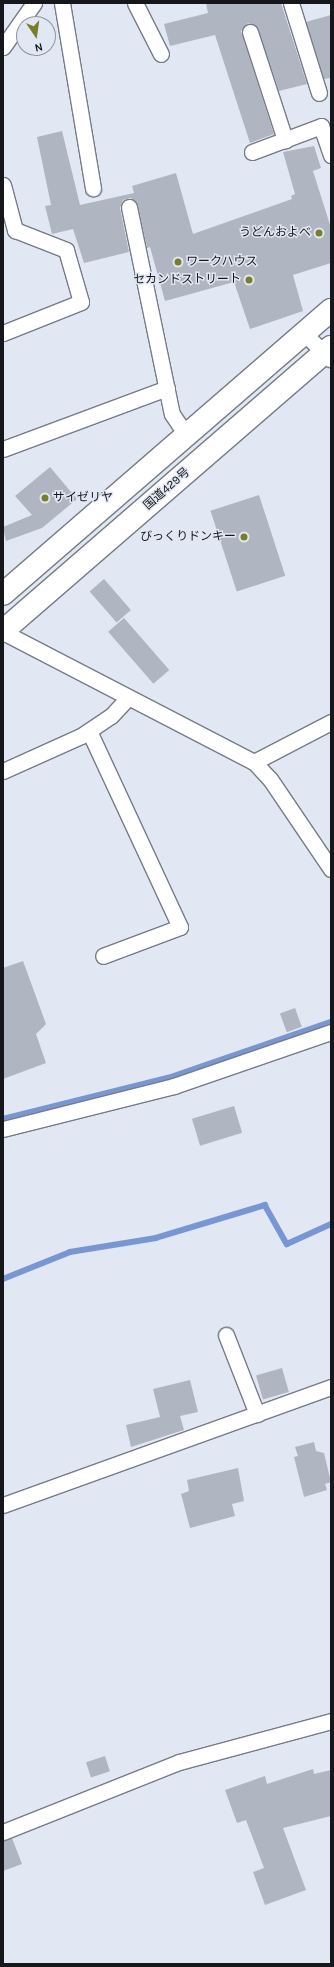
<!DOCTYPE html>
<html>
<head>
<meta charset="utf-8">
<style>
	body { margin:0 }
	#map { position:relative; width:334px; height:1967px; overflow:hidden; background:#e2e8f3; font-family:Karla,"Noto Sans JP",sans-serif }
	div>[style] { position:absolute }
	.stream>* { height:5.5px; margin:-2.75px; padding:0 2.75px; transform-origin:2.75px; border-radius:2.75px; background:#7896d2 }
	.building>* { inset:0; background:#b0b6c1; transform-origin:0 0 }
	.roads { filter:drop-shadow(1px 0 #767c86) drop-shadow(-1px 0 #767c86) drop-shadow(0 1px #767c86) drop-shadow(0 -1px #767c86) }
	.street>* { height:15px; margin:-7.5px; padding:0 7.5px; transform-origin:7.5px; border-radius:7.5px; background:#fff }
	.highway>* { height:22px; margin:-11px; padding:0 11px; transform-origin:11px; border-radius:11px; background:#fff }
	.dots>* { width:11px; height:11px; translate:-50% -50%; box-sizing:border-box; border:2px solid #e2e8f3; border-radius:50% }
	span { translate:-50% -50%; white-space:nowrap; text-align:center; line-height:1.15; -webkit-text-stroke:3px #e2e8f3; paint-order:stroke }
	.poi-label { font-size:12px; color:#15171b }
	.right { translate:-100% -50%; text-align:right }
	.left { translate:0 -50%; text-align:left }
	.street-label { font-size:12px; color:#15171b }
	.frame { position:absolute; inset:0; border:4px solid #15171b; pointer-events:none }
	.north { position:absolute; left:16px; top:16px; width:40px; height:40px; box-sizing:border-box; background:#e2e8f3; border:1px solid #90949d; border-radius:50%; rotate:167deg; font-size:11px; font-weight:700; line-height:16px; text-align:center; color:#15171b }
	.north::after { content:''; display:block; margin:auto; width:14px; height:18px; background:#797f29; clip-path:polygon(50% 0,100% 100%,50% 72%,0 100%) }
</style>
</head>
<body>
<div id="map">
	<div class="stream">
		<i style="left:3px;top:1119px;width:170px;rotate:-14deg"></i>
		<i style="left:168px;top:1078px;width:172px;rotate:-19deg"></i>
		<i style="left:3px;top:1279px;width:72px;rotate:-21.9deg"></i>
		<i style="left:70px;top:1252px;width:87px;rotate:-9.2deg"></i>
		<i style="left:156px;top:1238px;width:114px;rotate:-16.8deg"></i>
		<i style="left:265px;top:1205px;width:45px;rotate:60.6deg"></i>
		<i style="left:287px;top:1244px;width:48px;rotate:-24.4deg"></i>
	</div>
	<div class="building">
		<i style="clip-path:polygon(206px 3px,281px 3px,307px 84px,279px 91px,258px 29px,248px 23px,241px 31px,274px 134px,250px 143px,215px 35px,170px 46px,164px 24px,208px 13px)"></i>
		<i style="clip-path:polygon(331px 15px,331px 78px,324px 79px,306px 22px)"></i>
		<i style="clip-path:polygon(62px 131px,80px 205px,134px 193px,132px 186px,176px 173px,193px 234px,292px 199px,291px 196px,295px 194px,283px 152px,314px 146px,321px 168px,313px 171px,331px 228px,331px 263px,293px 275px,303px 311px,250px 329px,234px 282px,165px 301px,150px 247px,147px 248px,138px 205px,131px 198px,123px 200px,120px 208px,129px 252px,84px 263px,73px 229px,52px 234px,45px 206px,51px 205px,37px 137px)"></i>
		<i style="clip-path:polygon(50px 467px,77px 499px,42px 528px,6px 541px,3px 527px,32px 515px,15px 496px)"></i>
		<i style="left:259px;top:495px;width:85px;height:51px;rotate:72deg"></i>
		<i style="left:104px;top:579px;width:41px;height:19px;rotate:49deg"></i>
		<i style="left:124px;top:618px;width:69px;height:21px;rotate:49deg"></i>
		<i style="clip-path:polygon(23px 961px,46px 1024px,36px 1034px,46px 1063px,3px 1079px,3px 968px)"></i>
		<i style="left:295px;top:1008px;width:20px;height:16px;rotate:70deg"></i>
		<i style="left:234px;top:1106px;width:28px;height:44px;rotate:73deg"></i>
		<i style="left:282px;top:1368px;width:25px;height:27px;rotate:74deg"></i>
		<i style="clip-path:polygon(190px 1380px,198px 1412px,180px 1416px,184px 1430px,131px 1447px,126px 1425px,160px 1417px,153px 1389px)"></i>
		<i style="clip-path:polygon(314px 1442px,316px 1451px,324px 1453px,331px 1482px,325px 1484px,327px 1490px,304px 1497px,294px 1457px,298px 1456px,295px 1447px)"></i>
		<i style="clip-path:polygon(238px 1468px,244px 1501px,232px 1504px,235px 1516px,190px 1528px,181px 1494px,189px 1491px,187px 1480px)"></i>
		<i style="left:105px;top:1756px;width:16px;height:20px;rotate:72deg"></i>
		<i style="clip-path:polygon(313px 1769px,314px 1774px,331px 1770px,331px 1816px,283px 1828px,306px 1890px,265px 1905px,253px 1872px,264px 1868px,246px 1820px,237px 1823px,225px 1790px,265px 1776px,267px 1784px)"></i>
		<i style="clip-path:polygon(12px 1838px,22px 1864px,3px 1871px,3px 1841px)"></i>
	</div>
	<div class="roads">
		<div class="street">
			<i style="left:62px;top:3px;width:188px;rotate:80.5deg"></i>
			<i style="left:135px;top:3px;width:57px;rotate:63deg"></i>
			<i style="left:291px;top:3px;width:94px;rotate:72.7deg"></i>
			<i style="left:250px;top:32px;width:114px;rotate:72deg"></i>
			<i style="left:3px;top:47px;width:54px;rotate:-54.8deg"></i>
			<i style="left:252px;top:152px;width:74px;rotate:-20.6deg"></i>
			<i style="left:321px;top:126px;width:31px;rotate:71deg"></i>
			<i style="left:3px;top:185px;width:47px;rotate:75.1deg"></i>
			<i style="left:15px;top:230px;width:55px;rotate:21.4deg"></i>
			<i style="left:66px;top:250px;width:54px;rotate:73.9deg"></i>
			<i style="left:81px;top:302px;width:84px;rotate:158.3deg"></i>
			<i style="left:129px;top:207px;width:211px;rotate:78.3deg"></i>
			<i style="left:172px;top:414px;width:25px;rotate:56deg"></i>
			<i style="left:304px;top:333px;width:37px;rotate:45deg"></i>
			<i style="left:3px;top:449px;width:175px;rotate:-20.4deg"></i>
			<i style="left:3px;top:632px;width:283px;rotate:27.4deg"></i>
			<i style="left:254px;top:762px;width:23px;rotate:47deg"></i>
			<i style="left:270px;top:779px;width:109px;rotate:55.9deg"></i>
			<i style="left:89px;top:731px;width:216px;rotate:65.1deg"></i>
			<i style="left:180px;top:927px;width:82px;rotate:159.4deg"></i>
			<i style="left:254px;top:762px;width:87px;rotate:-27.5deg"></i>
			<i style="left:3px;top:771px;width:85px;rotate:-24.2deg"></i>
			<i style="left:81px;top:736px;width:36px;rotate:-34deg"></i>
			<i style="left:111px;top:716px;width:25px;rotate:-47deg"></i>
			<i style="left:3px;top:1129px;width:176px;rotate:-14.1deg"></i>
			<i style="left:174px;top:1086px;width:166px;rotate:-19deg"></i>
			<i style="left:226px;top:1335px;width:85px;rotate:68.6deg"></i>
			<i style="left:3px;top:1505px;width:349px;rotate:-19.8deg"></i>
			<i style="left:3px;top:1832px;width:189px;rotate:-21.7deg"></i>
			<i style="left:179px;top:1762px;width:157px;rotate:-15.1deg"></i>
		</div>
		<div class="highway">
			<i style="left:3px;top:594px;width:434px;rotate:-40.9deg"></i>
			<i style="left:3px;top:631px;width:434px;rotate:-40.9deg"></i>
		</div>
	</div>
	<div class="dots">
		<i style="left:319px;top:233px;background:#797f29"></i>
		<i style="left:178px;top:262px;background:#797f29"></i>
		<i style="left:249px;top:280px;background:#797f29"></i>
		<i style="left:45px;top:498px;background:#797f29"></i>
		<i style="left:244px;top:537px;background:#797f29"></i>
	</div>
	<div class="poi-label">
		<span class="right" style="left:311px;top:233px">うどんおよべ</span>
		<span class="left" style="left:186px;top:262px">ワークハウス</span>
		<span class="right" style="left:241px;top:280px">セカンドストリート</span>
		<span class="left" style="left:53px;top:498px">サイゼリヤ</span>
		<span class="right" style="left:236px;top:537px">びっくりドンキー</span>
	</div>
	<div class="street-label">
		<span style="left:167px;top:489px;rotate:-41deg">国道429号</span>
	</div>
	<div class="frame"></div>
	<div class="north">N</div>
</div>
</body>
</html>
